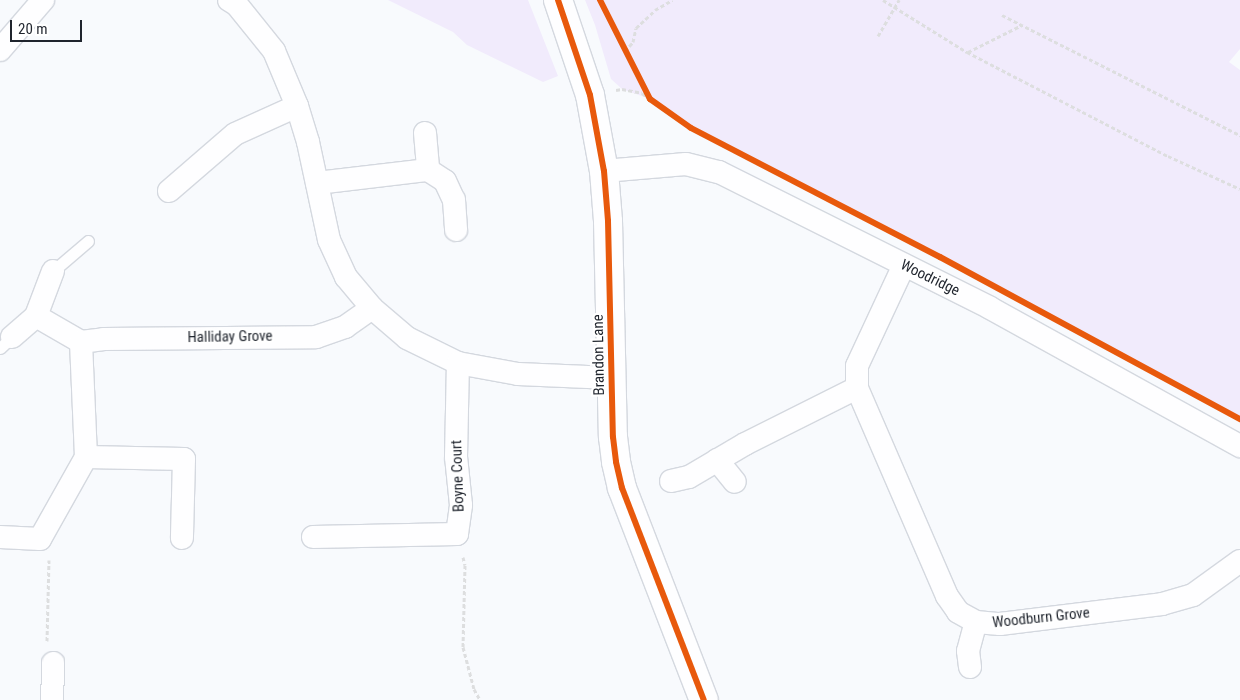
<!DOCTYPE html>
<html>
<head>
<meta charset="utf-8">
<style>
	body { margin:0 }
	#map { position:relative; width:1240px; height:700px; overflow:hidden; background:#f8fafd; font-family:"Roboto Condensed",sans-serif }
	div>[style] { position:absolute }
	.green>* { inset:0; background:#f1ebfc }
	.path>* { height:3px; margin-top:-1.5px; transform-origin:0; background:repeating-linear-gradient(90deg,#dddedf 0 4px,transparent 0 6.5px) }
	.roads { filter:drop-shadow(1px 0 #d4d8df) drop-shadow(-1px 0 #d4d8df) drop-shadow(0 1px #d4d8df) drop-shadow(0 -1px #d4d8df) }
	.lane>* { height:11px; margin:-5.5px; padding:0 5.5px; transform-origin:5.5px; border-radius:5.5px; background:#fefeff }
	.street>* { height:22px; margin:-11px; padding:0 11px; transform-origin:11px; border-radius:11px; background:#fefeff }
	.secondary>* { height:28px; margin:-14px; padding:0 14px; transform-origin:14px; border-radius:14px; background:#fefeff }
	.cycleway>* { height:6px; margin:-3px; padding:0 3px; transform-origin:3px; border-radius:3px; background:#e8590c }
	span { translate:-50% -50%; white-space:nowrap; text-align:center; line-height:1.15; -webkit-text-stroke:4.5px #fff; paint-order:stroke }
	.street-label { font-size:15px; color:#1f242d }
	.scale { position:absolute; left:10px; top:20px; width:72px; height:22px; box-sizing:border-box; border:2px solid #1f242d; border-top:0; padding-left:6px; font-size:15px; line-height:18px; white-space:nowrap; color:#1f242d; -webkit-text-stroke:4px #fff; paint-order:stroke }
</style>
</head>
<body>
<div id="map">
	<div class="green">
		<i style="clip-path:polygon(388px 0,528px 0,558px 76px,543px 82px,467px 45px,453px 32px)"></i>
		<i style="clip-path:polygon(585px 0,1240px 0,1240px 49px,1229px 62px,1240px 70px,1240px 419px,940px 257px,691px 128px,650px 99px,622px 89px,611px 79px,595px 25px)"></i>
	</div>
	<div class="path">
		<i style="left:883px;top:0;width:99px;rotate:31.8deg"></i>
		<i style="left:967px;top:52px;width:226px;rotate:27.4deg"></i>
		<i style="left:1168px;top:156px;width:79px;rotate:24.6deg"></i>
		<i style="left:1002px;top:15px;width:267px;rotate:26.8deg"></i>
		<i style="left:878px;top:36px;width:42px;rotate:-59.7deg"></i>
		<i style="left:625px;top:51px;width:12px;rotate:-48deg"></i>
		<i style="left:633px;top:42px;width:14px;rotate:-78deg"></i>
		<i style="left:636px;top:28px;width:26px;rotate:-43deg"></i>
		<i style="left:655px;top:10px;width:20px;rotate:-30deg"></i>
		<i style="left:968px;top:52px;width:60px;rotate:-26.6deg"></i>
		<i style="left:616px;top:90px;width:6px;rotate:-9deg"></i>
		<i style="left:622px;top:89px;width:20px;rotate:11deg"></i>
		<i style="left:642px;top:93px;width:10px;rotate:37deg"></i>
		<i style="left:463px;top:557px;width:8px;rotate:76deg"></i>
		<i style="left:465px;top:565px;width:82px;rotate:91.4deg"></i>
		<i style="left:463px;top:647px;width:43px;rotate:75.3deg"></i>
		<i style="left:474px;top:689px;width:13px;rotate:61deg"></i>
		<i style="left:47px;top:641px;width:81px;rotate:-88.6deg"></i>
	</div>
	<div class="roads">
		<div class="lane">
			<i style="left:53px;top:271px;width:46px;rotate:-40.6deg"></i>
			<i style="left:0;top:348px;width:16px;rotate:-43deg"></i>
		</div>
		<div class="street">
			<i style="left:229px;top:0;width:9px;rotate:32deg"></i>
			<i style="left:237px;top:5px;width:59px;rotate:51.2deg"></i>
			<i style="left:274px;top:51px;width:60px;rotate:67.3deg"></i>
			<i style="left:297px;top:106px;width:38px;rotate:73deg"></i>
			<i style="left:308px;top:142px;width:100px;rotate:77.9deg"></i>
			<i style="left:329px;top:240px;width:41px;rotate:65.3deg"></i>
			<i style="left:346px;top:277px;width:40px;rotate:50deg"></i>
			<i style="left:372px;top:308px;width:46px;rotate:40.6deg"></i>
			<i style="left:407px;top:338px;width:57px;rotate:26.1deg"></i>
			<i style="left:458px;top:363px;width:61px;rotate:10.4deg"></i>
			<i style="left:518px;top:374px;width:93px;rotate:2.5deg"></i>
			<i style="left:0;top:50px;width:66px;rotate:-49.3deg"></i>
			<i style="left:425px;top:133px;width:37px;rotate:85deg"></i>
			<i style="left:604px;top:171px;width:82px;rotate:-4.9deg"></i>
			<i style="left:686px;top:164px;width:34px;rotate:14deg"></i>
			<i style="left:719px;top:172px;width:303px;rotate:26.6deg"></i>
			<i style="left:990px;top:308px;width:286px;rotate:28.9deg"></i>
			<i style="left:317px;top:183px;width:112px;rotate:-6.7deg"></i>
			<i style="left:428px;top:170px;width:20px;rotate:33deg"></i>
			<i style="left:445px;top:181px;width:21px;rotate:65deg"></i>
			<i style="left:454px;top:200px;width:30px;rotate:86deg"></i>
			<i style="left:169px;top:191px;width:87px;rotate:-40.8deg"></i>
			<i style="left:235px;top:134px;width:68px;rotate:-24.3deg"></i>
			<i style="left:904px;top:265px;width:111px;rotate:115deg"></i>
			<i style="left:857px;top:366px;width:22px;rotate:90deg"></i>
			<i style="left:857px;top:388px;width:227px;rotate:66.6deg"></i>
			<i style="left:947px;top:596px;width:19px;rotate:55deg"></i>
			<i style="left:958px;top:612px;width:21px;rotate:29deg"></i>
			<i style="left:976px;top:622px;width:24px;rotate:5deg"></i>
			<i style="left:1000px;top:624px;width:163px;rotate:-7deg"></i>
			<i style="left:1162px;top:604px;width:32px;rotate:-16deg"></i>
			<i style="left:1193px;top:595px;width:58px;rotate:-35.9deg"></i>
			<i style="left:36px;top:316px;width:48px;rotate:-69.3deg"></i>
			<i style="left:12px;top:337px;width:32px;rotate:-41deg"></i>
			<i style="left:36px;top:316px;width:52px;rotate:30deg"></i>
			<i style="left:86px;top:457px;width:98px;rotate:1.2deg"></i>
			<i style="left:184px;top:459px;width:79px;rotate:91.5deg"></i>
			<i style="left:717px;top:460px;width:28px;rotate:51deg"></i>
			<i style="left:671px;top:481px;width:18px;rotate:-13deg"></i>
			<i style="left:689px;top:477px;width:65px;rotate:-30.5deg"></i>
			<i style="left:745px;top:444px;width:125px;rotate:-26.6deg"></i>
			<i style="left:0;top:537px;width:40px;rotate:2.9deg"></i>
			<i style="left:40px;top:539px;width:94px;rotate:-60.7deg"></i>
			<i style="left:86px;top:457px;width:115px;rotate:-92.5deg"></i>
			<i style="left:81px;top:342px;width:23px;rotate:-7deg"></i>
			<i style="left:104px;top:339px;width:212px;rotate:-0.5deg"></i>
			<i style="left:316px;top:337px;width:31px;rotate:-19deg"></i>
			<i style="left:345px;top:327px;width:33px;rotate:-35deg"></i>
			<i style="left:313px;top:537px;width:144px;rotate:-1.2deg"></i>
			<i style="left:457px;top:534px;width:29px;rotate:-82deg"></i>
			<i style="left:461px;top:505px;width:48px;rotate:-95.9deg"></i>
			<i style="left:456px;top:457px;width:94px;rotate:-88.8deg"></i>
			<i style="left:970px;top:667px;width:16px;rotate:-97deg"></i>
			<i style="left:968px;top:651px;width:30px;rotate:-75deg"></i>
			<i style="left:52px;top:700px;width:37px;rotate:-88deg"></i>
		</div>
		<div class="secondary">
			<i style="left:558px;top:0;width:100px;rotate:71.4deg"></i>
			<i style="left:590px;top:95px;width:77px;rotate:79.6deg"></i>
			<i style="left:604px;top:171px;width:50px;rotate:85.4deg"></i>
			<i style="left:608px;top:221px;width:216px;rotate:88.7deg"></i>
			<i style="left:613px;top:437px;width:25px;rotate:83deg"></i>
			<i style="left:616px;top:462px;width:27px;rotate:77deg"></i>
			<i style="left:622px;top:488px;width:227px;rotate:68.9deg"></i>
		</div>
	</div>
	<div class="cycleway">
		<i style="left:558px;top:0;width:100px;rotate:71.4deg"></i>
		<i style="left:590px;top:95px;width:77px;rotate:79.6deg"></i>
		<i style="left:604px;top:171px;width:50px;rotate:85.4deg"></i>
		<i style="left:608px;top:221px;width:216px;rotate:88.7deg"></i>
		<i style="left:613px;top:437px;width:25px;rotate:83deg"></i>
		<i style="left:616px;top:462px;width:27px;rotate:77deg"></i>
		<i style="left:622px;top:488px;width:227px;rotate:68.9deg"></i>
		<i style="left:600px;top:0;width:111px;rotate:63.2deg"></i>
		<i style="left:650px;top:99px;width:50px;rotate:35.3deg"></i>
		<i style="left:691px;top:128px;width:280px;rotate:27.4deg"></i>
		<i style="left:940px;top:257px;width:341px;rotate:28.4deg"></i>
	</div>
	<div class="street-label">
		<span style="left:930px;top:278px;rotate:26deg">Woodridge</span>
		<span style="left:230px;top:337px;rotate:-1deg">Halliday Grove</span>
		<span style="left:599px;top:355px;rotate:-91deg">Brandon Lane</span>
		<span style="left:458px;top:476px;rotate:-92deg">Boyne Court</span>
		<span style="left:1041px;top:618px;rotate:-6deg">Woodburn Grove</span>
	</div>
	<div class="scale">20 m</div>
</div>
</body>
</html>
